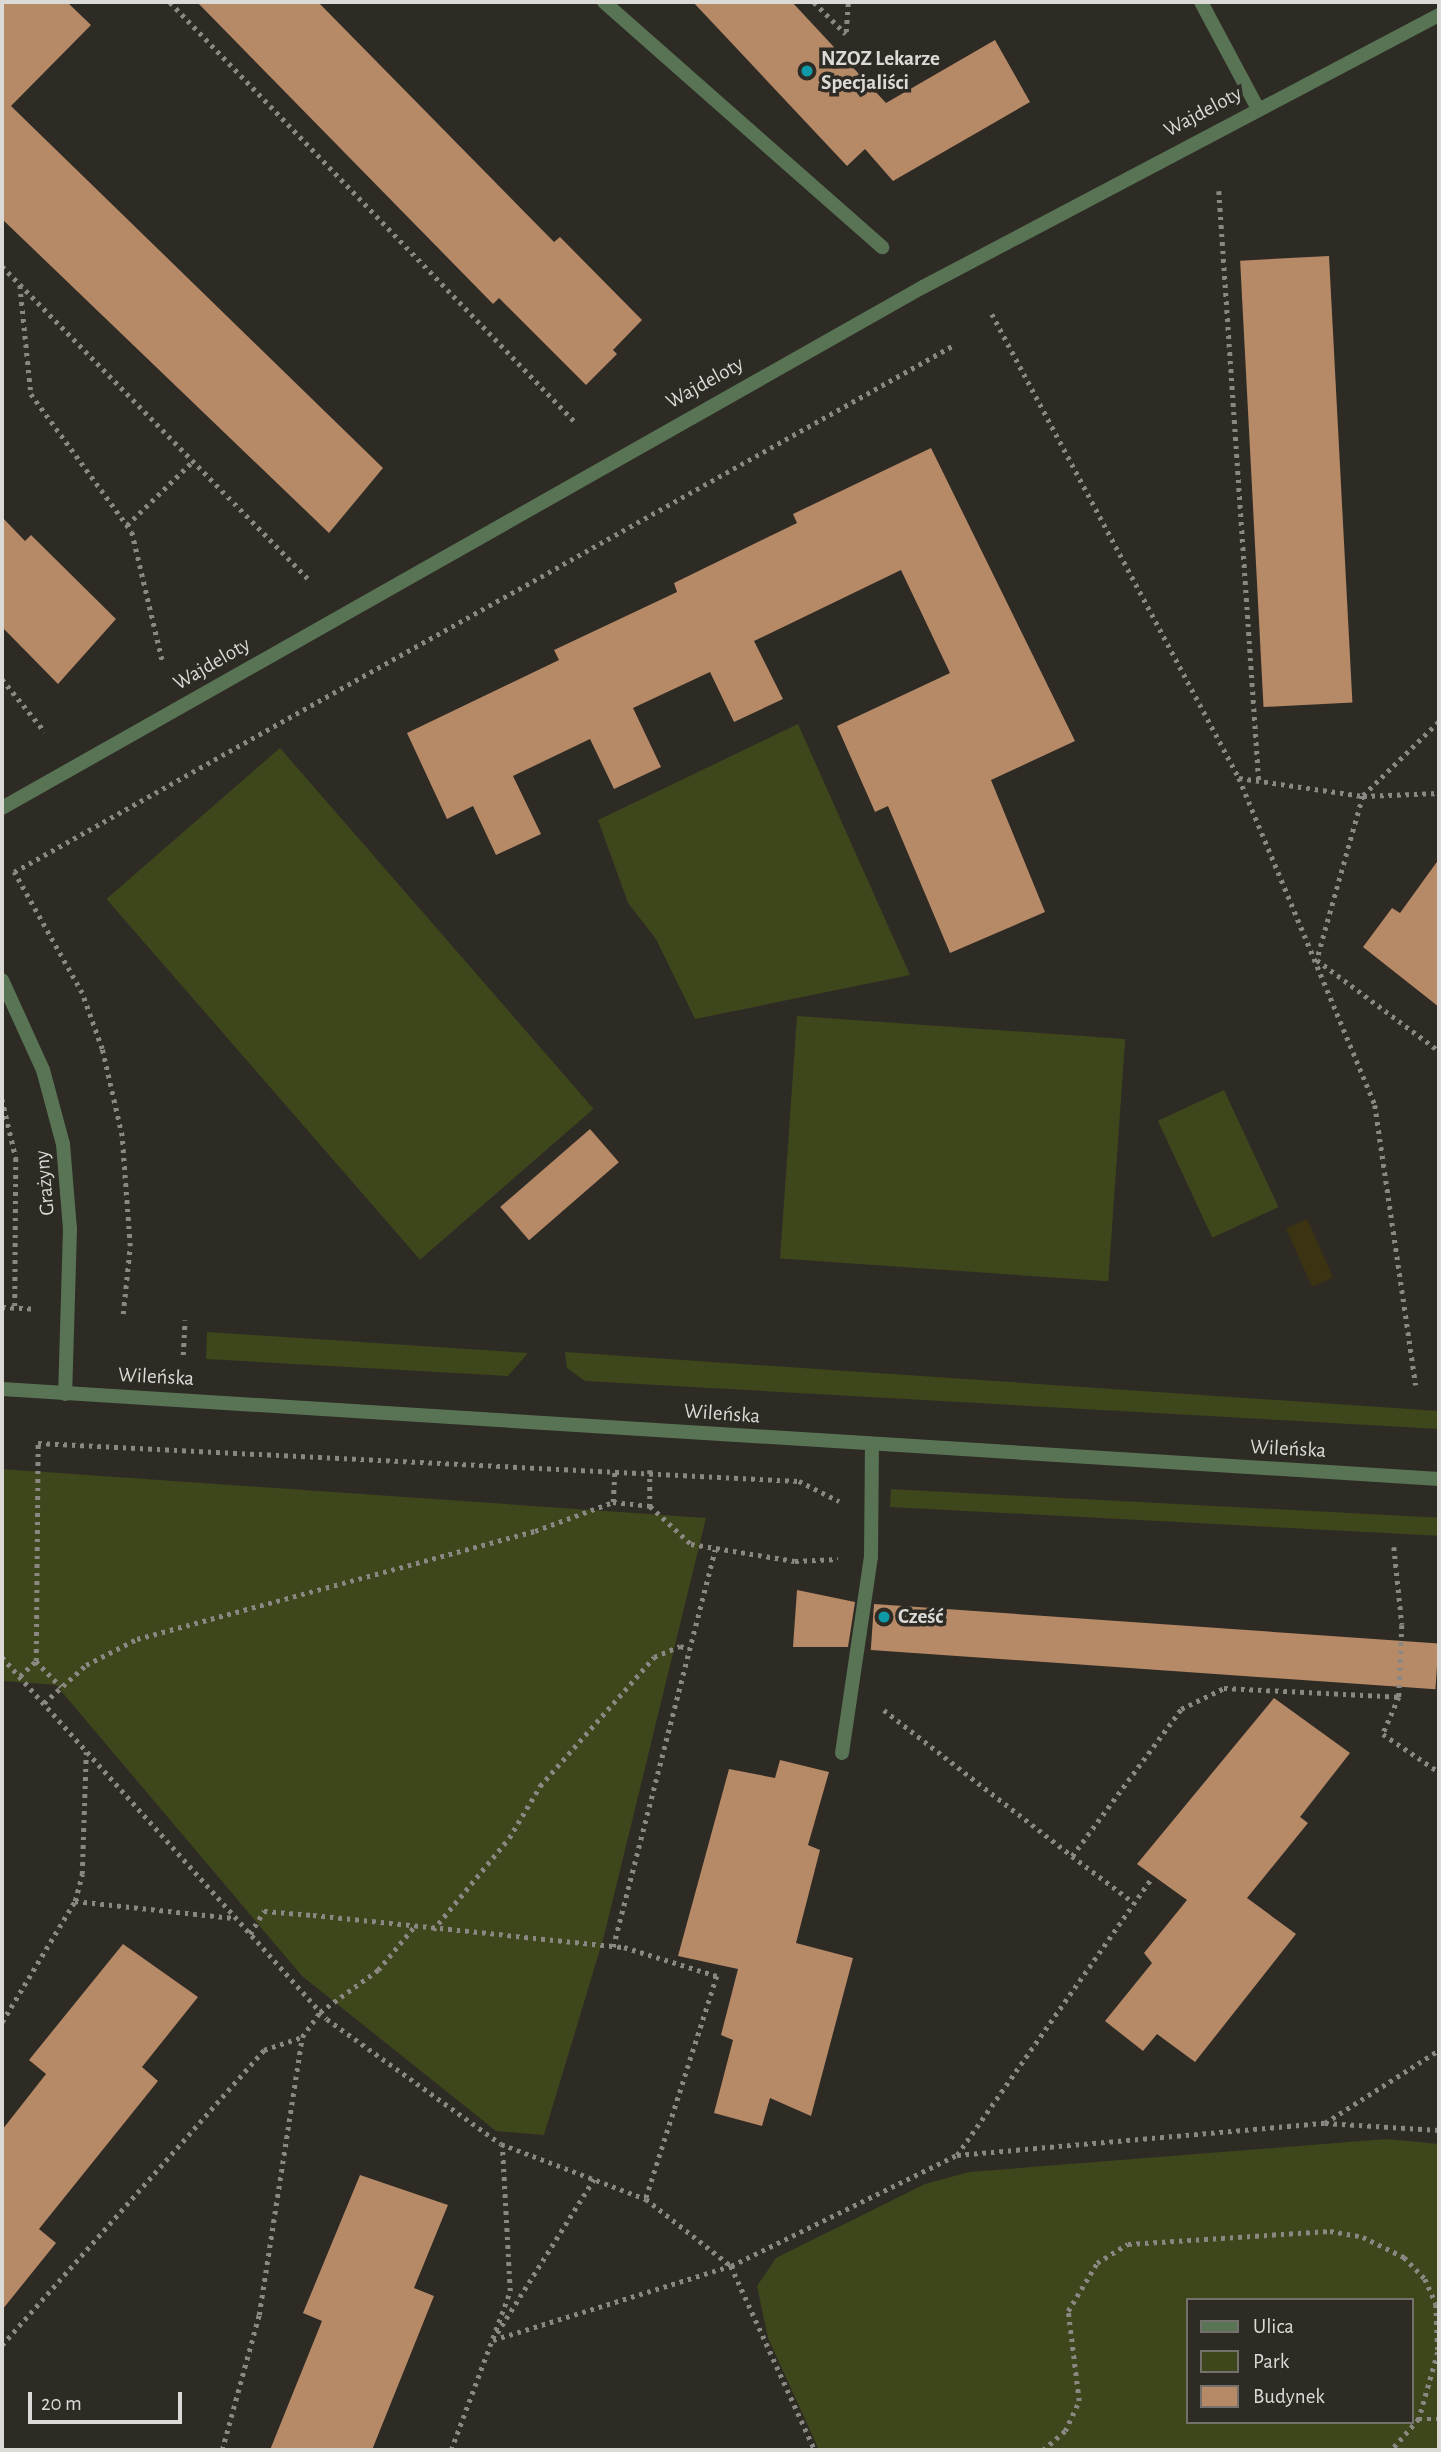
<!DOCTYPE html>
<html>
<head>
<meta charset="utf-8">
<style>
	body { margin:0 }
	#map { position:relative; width:1441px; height:2452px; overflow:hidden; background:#2e2b25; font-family:"Alegreya Sans",sans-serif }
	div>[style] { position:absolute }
	.green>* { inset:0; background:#3e461c; transform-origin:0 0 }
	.sand>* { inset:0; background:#3b3312; transform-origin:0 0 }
	.building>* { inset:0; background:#b68967; transform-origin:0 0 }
	.path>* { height:4.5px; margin-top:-2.25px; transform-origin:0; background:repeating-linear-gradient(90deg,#8b8883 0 3.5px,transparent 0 8.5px) }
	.service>* { height:14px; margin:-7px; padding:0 7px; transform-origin:7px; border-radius:7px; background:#587454 }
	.pedestrian>* { height:14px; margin:-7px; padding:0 7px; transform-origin:7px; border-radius:7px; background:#587454 }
	.minor>* { height:14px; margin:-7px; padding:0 7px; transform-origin:7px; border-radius:7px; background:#587454 }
	.tertiary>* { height:14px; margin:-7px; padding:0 7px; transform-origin:7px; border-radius:7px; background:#587454 }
	.dots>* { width:19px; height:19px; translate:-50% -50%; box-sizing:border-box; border:4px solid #2e2b25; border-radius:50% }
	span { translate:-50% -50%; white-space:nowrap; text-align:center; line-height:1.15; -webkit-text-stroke:7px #2e2b25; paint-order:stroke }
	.poi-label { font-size:21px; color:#dcdad6; font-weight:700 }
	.left { translate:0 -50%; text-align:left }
	.street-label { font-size:21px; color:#dcdad6 }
	.frame { position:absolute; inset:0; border:4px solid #dcdad6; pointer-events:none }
	.legend { position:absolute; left:1186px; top:2298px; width:228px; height:126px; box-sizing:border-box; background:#2e2b25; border:2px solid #74716c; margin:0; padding:9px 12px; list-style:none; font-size:21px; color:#dcdad6 }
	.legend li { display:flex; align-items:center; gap:14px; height:35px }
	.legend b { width:35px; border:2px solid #74716c }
	.scale { position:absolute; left:28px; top:2392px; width:154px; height:32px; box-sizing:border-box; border:4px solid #dcdad6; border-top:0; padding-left:9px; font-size:21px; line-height:24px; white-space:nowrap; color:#dcdad6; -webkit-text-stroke:5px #2e2b25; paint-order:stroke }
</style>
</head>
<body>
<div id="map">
	<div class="green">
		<i style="clip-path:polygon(798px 724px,910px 975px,695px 1019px,656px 939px,628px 903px,598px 820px)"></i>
		<i style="left:280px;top:748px;width:478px;height:230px;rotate:49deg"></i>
		<i style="left:797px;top:1016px;width:329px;height:243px;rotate:4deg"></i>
		<i style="left:1224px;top:1090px;width:129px;height:73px;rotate:65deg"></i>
		<i style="clip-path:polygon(207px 1332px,208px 1332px,528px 1353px,508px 1376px,206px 1359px)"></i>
		<i style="clip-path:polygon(565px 1352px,1439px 1411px,1439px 1429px,585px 1381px,567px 1368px)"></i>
		<i style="clip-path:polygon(2px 1469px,706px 1518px,604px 1936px,544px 2135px,496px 2131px,302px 1976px,56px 1685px,2px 1681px)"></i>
		<i style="left:891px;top:1489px;width:549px;height:18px;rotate:3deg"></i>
		<i style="clip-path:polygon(evenodd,1387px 2139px,1439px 2144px,1439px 2450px,819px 2450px,768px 2338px,757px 2286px,776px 2258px,925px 2184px,969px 2172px,1387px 2139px,1187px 2300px,1411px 2300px,1411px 2422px,1187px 2422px,1187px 2300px)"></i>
	</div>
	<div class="sand">
		<i style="left:1307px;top:1219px;width:64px;height:23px;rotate:66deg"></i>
	</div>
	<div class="building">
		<i style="clip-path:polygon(2px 2px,67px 2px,91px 25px,11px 106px,383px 468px,329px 533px,2px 219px)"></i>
		<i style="clip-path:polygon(197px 2px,318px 2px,554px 242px,560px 237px,642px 320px,613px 350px,617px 354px,586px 385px,499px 298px,493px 304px)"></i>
		<i style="clip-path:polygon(693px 2px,792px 2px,886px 103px,995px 40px,1030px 102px,893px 181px,865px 149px,847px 166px)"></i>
		<i style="left:1329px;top:256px;width:447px;height:89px;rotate:87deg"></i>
		<i style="clip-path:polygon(931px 448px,1075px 741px,991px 780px,1045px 912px,950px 953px,888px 806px,875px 812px,837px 726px,950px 673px,901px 570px,754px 641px,783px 699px,734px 722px,710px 672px,633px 708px,661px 767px,614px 789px,590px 739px,513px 776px,541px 834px,496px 855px,473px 806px,447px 819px,407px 733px,559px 660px,554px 650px,677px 592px,674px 583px,797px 523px,793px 514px)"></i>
		<i style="clip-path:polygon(2px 517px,25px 541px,31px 535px,116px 619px,58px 684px,2px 627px)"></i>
		<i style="clip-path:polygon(1439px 859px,1439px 1007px,1363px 947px,1392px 908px,1400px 913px)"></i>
		<i style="left:590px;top:1129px;width:44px;height:119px;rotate:49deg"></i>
		<i style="clip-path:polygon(797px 1590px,855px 1602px,848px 1647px,793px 1647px)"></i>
		<i style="left:874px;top:1604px;width:566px;height:46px;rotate:4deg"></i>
		<i style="clip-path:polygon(1274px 1698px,1350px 1753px,1300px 1817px,1308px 1823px,1247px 1898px,1296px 1934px,1195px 2062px,1157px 2034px,1143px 2051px,1105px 2021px,1152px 1963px,1144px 1953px,1187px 1900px,1137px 1864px)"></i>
		<i style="clip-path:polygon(780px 1760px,829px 1772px,808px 1845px,820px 1850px,796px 1943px,853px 1958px,811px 2116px,770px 2098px,762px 2126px,714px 2113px,733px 2040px,721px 2035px,738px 1969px,678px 1956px,729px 1769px,775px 1778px)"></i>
		<i style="clip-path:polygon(123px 1944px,198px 1997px,142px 2067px,158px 2081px,39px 2229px,56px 2243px,2px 2310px,2px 2130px,46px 2074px,29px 2060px)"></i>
		<i style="clip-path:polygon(360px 2175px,448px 2205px,414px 2288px,434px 2296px,372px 2450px,270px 2450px,322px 2321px,303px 2313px)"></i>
	</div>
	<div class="path">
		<i style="left:170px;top:2px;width:583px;rotate:46.04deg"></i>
		<i style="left:814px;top:2px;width:45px;rotate:45deg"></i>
		<i style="left:846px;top:32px;width:30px;rotate:-86deg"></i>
		<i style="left:1219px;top:191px;width:592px;rotate:86.13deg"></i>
		<i style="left:2px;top:266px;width:437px;rotate:45.6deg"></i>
		<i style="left:20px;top:285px;width:110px;rotate:84.2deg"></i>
		<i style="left:31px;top:394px;width:171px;rotate:53.8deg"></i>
		<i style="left:132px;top:532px;width:135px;rotate:76.7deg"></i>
		<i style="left:992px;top:314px;width:526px;rotate:61.97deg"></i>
		<i style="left:1239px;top:778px;width:354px;rotate:67.4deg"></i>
		<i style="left:1375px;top:1105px;width:283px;rotate:81.7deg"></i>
		<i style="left:127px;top:525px;width:92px;rotate:-44.1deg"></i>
		<i style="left:2px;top:679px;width:68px;rotate:50.9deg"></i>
		<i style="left:1439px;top:722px;width:106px;rotate:135.8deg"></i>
		<i style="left:1363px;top:796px;width:170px;rotate:105.7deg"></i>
		<i style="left:1317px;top:960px;width:152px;rotate:36.7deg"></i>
		<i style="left:1239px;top:778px;width:125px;rotate:8.3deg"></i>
		<i style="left:1363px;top:796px;width:76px;rotate:-2.3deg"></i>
		<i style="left:2px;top:1099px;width:61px;rotate:76.7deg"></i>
		<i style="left:16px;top:1158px;width:149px;rotate:90.4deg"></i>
		<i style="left:2px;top:1307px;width:34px;rotate:3deg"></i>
		<i style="left:123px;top:1314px;width:68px;rotate:-84.1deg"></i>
		<i style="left:130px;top:1246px;width:110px;rotate:-94.2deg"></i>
		<i style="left:122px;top:1136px;width:89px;rotate:-102.9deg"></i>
		<i style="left:102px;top:1049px;width:59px;rotate:-109.7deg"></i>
		<i style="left:82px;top:993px;width:139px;rotate:-119.3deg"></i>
		<i style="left:14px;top:872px;width:1075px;rotate:-29.28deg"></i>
		<i style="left:183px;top:1355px;width:35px;rotate:-87deg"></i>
		<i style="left:650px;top:1470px;width:36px;rotate:90deg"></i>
		<i style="left:650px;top:1506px;width:56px;rotate:42.8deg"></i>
		<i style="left:691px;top:1544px;width:105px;rotate:9.3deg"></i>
		<i style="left:795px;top:1561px;width:43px;rotate:-2.7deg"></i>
		<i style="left:613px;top:1502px;width:37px;rotate:6deg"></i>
		<i style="left:1394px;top:1547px;width:78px;rotate:84.1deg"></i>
		<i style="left:1402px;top:1625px;width:72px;rotate:92.4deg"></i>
		<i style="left:2px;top:1657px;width:486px;rotate:48.1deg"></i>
		<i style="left:327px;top:2019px;width:214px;rotate:35.7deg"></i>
		<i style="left:501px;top:2144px;width:155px;rotate:20.8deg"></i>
		<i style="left:646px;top:2199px;width:108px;rotate:38.2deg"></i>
		<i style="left:731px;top:2266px;width:202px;rotate:65.5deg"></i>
		<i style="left:36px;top:1661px;width:36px;rotate:46deg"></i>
		<i style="left:20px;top:1676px;width:22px;rotate:-43deg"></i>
		<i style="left:36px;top:1661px;width:218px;rotate:-89.5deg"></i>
		<i style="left:38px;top:1443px;width:762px;rotate:2.86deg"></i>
		<i style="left:799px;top:1481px;width:45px;rotate:26.6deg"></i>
		<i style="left:44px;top:1703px;width:57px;rotate:-42.1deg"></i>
		<i style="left:86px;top:1665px;width:57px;rotate:-27deg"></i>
		<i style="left:137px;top:1639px;width:412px;rotate:-15.2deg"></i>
		<i style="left:535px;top:1531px;width:83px;rotate:-20.4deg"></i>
		<i style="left:613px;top:1502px;width:33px;rotate:-87deg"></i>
		<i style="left:884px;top:1710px;width:238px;rotate:37.8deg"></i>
		<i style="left:1072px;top:1856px;width:183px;rotate:-53.4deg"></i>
		<i style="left:1181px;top:1709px;width:48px;rotate:-26deg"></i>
		<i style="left:1224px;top:1688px;width:175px;rotate:2.9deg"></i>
		<i style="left:1399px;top:1697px;width:40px;rotate:113.4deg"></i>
		<i style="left:1383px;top:1734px;width:68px;rotate:34.2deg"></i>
		<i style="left:1072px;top:1856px;width:76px;rotate:37deg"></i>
		<i style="left:75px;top:1901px;width:28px;rotate:-75deg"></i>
		<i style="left:82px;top:1874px;width:122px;rotate:-88.1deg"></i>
		<i style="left:433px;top:1930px;width:119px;rotate:-50.4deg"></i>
		<i style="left:509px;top:1838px;width:61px;rotate:-59.2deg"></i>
		<i style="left:540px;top:1786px;width:172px;rotate:-48.5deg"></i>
		<i style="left:654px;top:1657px;width:28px;rotate:-23deg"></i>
		<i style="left:680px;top:1646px;width:9px;rotate:18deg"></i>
		<i style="left:250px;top:1934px;width:27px;rotate:-59deg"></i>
		<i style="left:264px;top:1911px;width:49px;rotate:4.7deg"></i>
		<i style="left:313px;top:1915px;width:313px;rotate:5.9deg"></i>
		<i style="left:624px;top:1947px;width:97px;rotate:17.3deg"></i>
		<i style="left:717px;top:1976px;width:234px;rotate:107.7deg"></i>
		<i style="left:613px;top:1947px;width:410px;rotate:-75.6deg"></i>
		<i style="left:2px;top:2022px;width:141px;rotate:-58.9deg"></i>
		<i style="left:75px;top:1901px;width:159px;rotate:6.1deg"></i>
		<i style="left:1325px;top:2123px;width:135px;rotate:-32.6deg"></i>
		<i style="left:957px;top:2155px;width:337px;rotate:-54.9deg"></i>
		<i style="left:497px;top:2333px;width:182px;rotate:-57.8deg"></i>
		<i style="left:493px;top:2340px;width:249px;rotate:-17.3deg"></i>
		<i style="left:731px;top:2266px;width:252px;rotate:-26.2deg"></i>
		<i style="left:957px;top:2155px;width:369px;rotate:-5deg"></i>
		<i style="left:1325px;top:2123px;width:114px;rotate:3.5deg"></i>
		<i style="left:2px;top:2345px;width:395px;rotate:-48.4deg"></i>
		<i style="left:264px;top:2050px;width:40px;rotate:-18.9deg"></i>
		<i style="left:1419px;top:2419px;width:20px"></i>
		<i style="left:222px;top:2450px;width:140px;rotate:-74.7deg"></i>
		<i style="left:259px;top:2315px;width:281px;rotate:-81.2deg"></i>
		<i style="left:302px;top:2037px;width:31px;rotate:-54deg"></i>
		<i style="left:320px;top:2012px;width:72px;rotate:-35.9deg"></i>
		<i style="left:378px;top:1970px;width:56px;rotate:-50.1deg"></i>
		<i style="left:451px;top:2450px;width:170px;rotate:-69.6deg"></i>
		<i style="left:510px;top:2291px;width:146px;rotate:-93.1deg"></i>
		<i style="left:1043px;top:2450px;width:29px;rotate:-41deg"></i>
		<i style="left:1065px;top:2431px;width:33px;rotate:-65deg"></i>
		<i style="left:1079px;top:2401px;width:91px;rotate:-97deg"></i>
		<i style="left:1068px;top:2311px;width:56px;rotate:-58.9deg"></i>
		<i style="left:1097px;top:2263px;width:36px;rotate:-32deg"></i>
		<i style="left:1128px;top:2244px;width:202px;rotate:-3.7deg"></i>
		<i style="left:1330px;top:2231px;width:34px;rotate:10deg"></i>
		<i style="left:1363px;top:2237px;width:46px;rotate:26deg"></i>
		<i style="left:1404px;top:2257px;width:30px;rotate:46deg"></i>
		<i style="left:1425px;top:2279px;width:27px;rotate:66deg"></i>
		<i style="left:1436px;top:2304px;width:48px;rotate:87.6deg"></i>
		<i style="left:1438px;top:2352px;width:70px;rotate:105.8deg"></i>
		<i style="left:1419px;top:2419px;width:41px;rotate:131.1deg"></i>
	</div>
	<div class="service">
		<i style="left:842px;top:1753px;width:198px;rotate:-81.6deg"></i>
		<i style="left:871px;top:1557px;width:112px;rotate:-89.5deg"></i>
	</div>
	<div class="pedestrian">
		<i style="left:604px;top:2px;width:371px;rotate:41.4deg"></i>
	</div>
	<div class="minor">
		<i style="left:1201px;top:2px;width:119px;rotate:61.9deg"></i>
		<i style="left:2px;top:808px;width:1058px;rotate:-29.5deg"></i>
		<i style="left:923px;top:287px;width:583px;rotate:-27.8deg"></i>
		<i style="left:2px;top:980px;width:99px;rotate:65.5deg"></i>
		<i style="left:43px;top:1070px;width:77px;rotate:74.9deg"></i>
		<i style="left:63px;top:1144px;width:85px;rotate:85.3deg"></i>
		<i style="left:70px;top:1229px;width:165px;rotate:91.7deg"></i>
	</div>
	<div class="tertiary">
		<i style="left:2px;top:1389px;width:1440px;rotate:3.58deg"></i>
	</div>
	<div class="dots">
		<i style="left:807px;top:71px;background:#0f9aa8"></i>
		<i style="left:884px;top:1617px;background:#0f9aa8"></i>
	</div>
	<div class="poi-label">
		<span class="left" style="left:821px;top:71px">NZOZ Lekarze<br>Specjaliści</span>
		<span class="left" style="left:898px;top:1617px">Cześć</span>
	</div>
	<div class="street-label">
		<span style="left:1203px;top:112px;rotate:-28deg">Wajdeloty</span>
		<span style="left:705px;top:383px;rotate:-29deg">Wajdeloty</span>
		<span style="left:212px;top:664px;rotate:-30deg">Wajdeloty</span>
		<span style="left:45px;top:1183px;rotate:-95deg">Grażyny</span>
		<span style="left:156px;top:1377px;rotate:3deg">Wileńska</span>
		<span style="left:722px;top:1414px;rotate:4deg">Wileńska</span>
		<span style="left:1288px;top:1449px;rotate:3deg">Wileńska</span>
	</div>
	<div class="frame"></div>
	<ul class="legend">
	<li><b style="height:9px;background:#587454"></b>Ulica</li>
	<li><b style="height:19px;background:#3e461c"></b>Park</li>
	<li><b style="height:19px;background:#b68967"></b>Budynek</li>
	</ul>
	<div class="scale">20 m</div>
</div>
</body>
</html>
